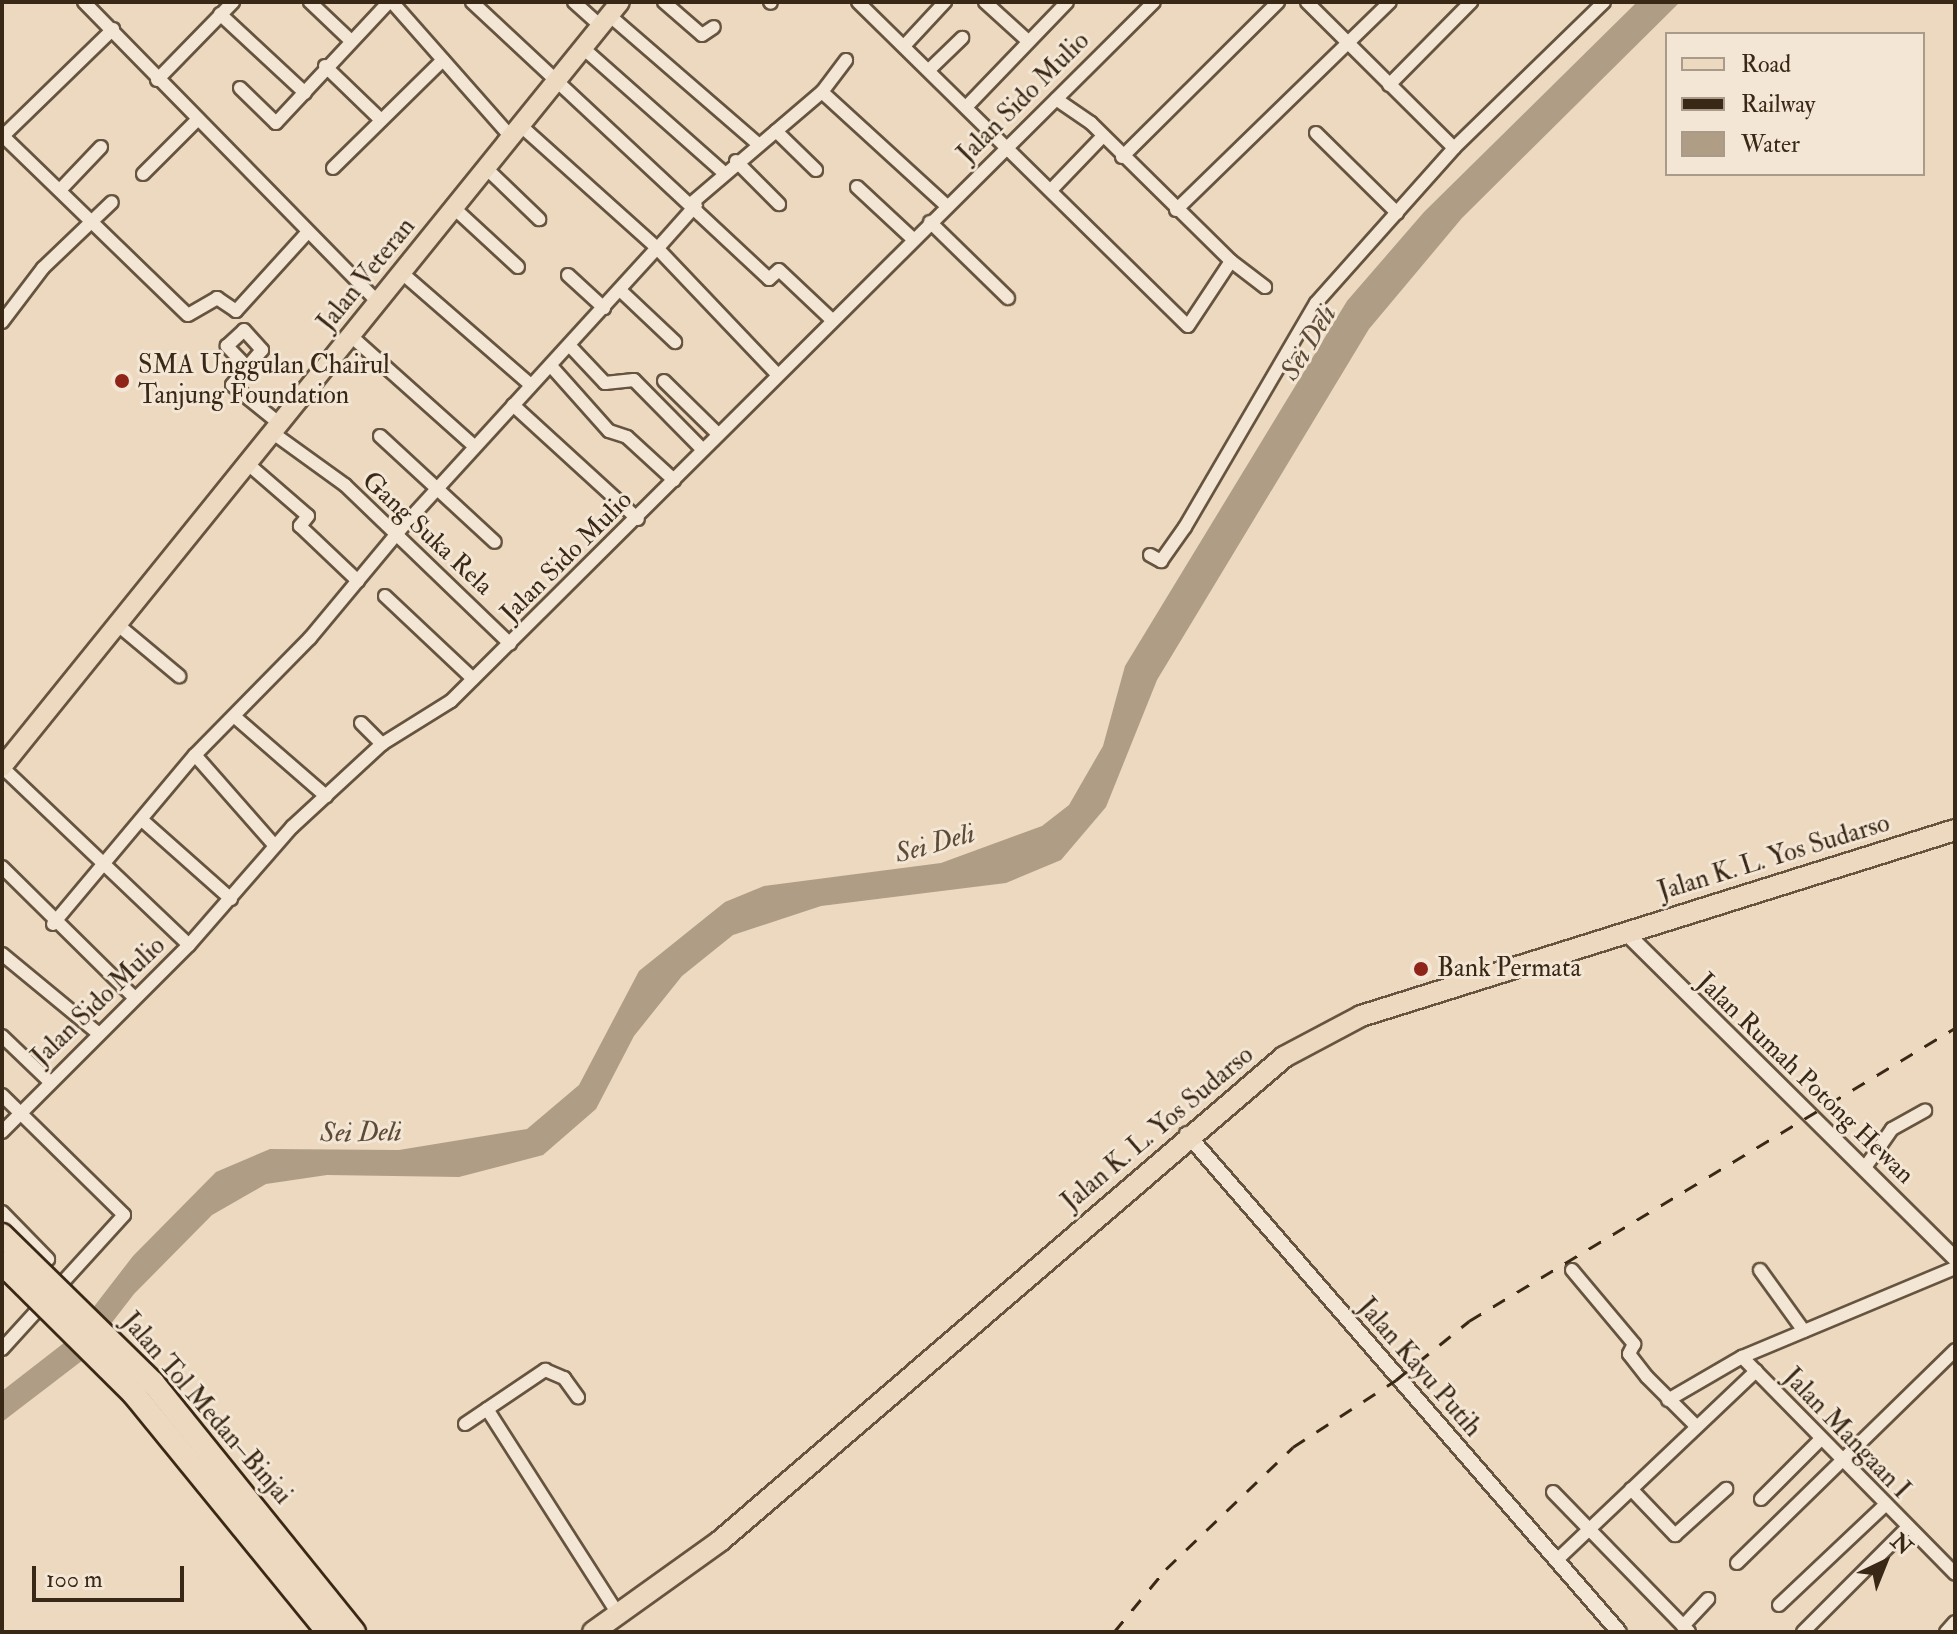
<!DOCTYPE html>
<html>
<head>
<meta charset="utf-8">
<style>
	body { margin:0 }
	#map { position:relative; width:1957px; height:1634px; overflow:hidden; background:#ecd9bf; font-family:"IM FELL Double Pica",serif }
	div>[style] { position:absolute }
	.water>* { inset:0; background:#af9d86 }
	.roads { filter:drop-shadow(2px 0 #665440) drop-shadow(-2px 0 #665440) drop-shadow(0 2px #665440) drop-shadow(0 -2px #665440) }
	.minor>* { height:12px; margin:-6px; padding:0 6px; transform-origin:6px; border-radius:6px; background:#f3e6d5 }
	.tertiary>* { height:14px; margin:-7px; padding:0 7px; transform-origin:7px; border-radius:7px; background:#f3e6d5 }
	.primary>* { height:18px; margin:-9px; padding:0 9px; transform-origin:9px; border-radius:9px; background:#ecd9bf }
	.trunk>* { height:20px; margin:-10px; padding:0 10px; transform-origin:10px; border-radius:10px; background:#ecd9bf }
	.rail>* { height:3px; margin-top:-1.5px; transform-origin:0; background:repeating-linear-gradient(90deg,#3a2816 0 14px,transparent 0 28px) }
	.bridges { filter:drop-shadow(2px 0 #3a2816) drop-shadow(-2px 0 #3a2816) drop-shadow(0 2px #3a2816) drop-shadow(0 -2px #3a2816) }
	.motorway-bridge>* { height:22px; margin:-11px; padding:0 11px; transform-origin:11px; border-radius:11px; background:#ecd9bf }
	.dots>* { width:22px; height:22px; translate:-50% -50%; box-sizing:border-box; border:4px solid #f3e6d5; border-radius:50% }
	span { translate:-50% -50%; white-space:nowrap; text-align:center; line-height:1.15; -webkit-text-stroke:6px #f3e6d5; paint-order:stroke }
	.street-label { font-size:26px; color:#3a2816 }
	.poi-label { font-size:26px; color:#3a2816 }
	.left { translate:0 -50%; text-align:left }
	.water-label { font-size:28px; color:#5d4b38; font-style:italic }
	.frame { position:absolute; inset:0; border:4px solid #3a2816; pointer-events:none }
	.legend { position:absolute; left:1665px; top:32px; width:260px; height:144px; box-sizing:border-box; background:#f3e6d5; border:2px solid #a99a89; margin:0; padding:10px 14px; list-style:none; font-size:24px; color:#3a2816 }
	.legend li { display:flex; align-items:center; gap:16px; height:40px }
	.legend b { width:40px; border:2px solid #a99a89 }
	.north { position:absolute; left:1845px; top:1522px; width:80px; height:80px; -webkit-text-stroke:6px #f3e6d5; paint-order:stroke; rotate:43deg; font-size:22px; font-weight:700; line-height:32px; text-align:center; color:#3a2816 }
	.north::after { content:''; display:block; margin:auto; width:28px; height:36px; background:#3a2816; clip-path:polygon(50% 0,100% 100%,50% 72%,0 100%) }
	.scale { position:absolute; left:32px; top:1566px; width:152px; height:36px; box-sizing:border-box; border:4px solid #3a2816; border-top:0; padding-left:10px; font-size:24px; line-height:28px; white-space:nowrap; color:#3a2816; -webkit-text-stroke:6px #f3e6d5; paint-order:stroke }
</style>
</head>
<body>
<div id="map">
	<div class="water">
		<i style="clip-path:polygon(1637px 2px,1680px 2px,1462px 218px,1369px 329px,1157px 680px,1106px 807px,1061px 860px,1006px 883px,821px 906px,733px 935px,682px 976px,634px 1036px,596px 1109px,543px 1155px,459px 1177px,327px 1175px,266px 1184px,212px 1215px,134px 1294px,83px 1360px,2px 1422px,2px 1391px,69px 1339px,133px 1256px,216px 1172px,270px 1149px,399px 1150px,527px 1129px,579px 1085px,639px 971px,725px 902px,764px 886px,941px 863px,1042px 826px,1069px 805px,1103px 746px,1125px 666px,1347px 301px,1424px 212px)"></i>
	</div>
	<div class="roads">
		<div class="minor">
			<i style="left:84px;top:2px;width:420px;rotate:45.6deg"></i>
			<i style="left:310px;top:2px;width:55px;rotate:43.5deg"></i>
			<i style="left:392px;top:2px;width:180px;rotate:48.6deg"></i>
			<i style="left:472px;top:2px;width:406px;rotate:43deg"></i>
			<i style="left:769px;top:279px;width:13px;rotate:-42deg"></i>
			<i style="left:779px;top:270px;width:73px;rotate:43.3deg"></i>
			<i style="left:574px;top:2px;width:36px;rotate:42deg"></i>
			<i style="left:664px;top:2px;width:50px;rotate:41deg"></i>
			<i style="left:702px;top:35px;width:14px;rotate:-34deg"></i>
			<i style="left:770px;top:2px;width:1px;rotate:45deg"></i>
			<i style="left:858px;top:2px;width:462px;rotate:44.5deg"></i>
			<i style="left:1188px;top:326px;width:78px;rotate:-56.5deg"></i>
			<i style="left:1231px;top:261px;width:197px;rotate:-135.4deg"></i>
			<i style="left:1091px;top:123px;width:42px;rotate:-145.6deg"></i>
			<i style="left:985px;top:2px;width:58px;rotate:42.2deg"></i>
			<i style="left:220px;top:14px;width:116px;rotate:42.9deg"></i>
			<i style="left:609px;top:15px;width:196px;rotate:40.9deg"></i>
			<i style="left:905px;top:45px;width:59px;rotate:-47.1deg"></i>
			<i style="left:583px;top:48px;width:187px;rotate:41.5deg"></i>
			<i style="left:325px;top:66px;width:78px;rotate:44deg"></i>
			<i style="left:930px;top:69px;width:45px;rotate:-44.1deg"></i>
			<i style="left:157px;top:80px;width:109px;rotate:-45.7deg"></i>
			<i style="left:1389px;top:85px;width:117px;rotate:-45.3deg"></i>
			<i style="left:240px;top:88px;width:50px;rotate:44.2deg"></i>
			<i style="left:276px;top:123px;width:166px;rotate:-47deg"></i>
			<i style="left:822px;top:92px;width:40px;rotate:-53deg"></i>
			<i style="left:969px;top:104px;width:141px;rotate:-46.1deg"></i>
			<i style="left:520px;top:125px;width:184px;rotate:41.9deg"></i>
			<i style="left:657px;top:248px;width:173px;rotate:46.4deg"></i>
			<i style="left:776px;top:131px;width:56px;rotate:44.3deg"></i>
			<i style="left:1316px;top:133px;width:114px;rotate:44.6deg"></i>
			<i style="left:3px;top:136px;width:257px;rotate:44.1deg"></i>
			<i style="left:188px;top:315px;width:34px;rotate:-30deg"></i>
			<i style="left:217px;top:298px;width:23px;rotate:34deg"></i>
			<i style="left:236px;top:311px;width:104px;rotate:-47.7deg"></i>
			<i style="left:2px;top:137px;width:155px;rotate:-44.2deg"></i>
			<i style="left:1454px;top:148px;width:209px;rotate:-44.2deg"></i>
			<i style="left:1122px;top:157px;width:220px;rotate:-44.8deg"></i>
			<i style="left:736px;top:161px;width:61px;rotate:45deg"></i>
			<i style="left:333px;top:168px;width:154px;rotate:-44.5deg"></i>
			<i style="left:486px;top:168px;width:74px;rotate:43.9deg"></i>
			<i style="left:143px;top:174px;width:75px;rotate:-45deg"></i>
			<i style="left:857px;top:187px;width:76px;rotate:42.9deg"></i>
			<i style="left:61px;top:189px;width:58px;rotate:-46.4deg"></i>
			<i style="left:1052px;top:189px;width:72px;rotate:-46.1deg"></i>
			<i style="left:693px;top:202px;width:170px;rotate:-40.5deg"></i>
			<i style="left:822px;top:92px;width:169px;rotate:42.4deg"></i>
			<i style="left:454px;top:208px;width:87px;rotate:42.7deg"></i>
			<i style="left:1176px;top:210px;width:298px;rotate:-44.2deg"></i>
			<i style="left:930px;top:222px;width:109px;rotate:44.3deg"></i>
			<i style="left:656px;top:250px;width:60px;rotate:-48.4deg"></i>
			<i style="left:1231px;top:261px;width:43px;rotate:37.4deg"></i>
			<i style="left:402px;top:273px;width:171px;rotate:41deg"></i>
			<i style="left:568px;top:275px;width:49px;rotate:42.5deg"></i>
			<i style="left:620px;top:290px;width:76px;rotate:43.4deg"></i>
			<i style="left:2px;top:322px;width:68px;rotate:-52.8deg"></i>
			<i style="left:43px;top:268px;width:95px;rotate:-43.7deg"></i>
			<i style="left:351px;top:336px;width:166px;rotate:41.8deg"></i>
			<i style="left:570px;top:346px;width:51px;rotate:46.6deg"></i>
			<i style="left:605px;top:383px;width:29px;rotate:-6deg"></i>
			<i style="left:634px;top:380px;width:98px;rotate:45.4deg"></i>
			<i style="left:246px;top:366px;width:28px;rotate:-134deg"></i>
			<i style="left:227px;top:346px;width:23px;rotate:-43deg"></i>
			<i style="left:244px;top:330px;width:27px;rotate:48deg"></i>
			<i style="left:262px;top:350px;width:46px;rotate:130.6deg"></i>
			<i style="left:232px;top:385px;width:62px;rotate:39.1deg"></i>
			<i style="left:551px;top:366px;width:87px;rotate:48.3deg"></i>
			<i style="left:609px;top:431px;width:19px;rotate:18deg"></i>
			<i style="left:627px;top:437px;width:64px;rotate:42.5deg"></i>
			<i style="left:664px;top:381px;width:76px;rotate:44.5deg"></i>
			<i style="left:513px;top:405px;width:169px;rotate:42.4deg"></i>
			<i style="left:273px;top:433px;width:89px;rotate:35.8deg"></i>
			<i style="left:345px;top:485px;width:229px;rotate:43.9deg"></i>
			<i style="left:380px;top:436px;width:156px;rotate:42.7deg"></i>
			<i style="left:248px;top:464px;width:79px;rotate:40.9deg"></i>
			<i style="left:308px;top:516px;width:13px;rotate:129deg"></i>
			<i style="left:300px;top:526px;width:80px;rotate:43.5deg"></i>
			<i style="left:1150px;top:555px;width:13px;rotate:29deg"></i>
			<i style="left:1161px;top:561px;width:42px;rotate:-54.8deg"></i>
			<i style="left:1185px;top:527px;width:259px;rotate:-59.7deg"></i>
			<i style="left:1316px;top:303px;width:208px;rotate:-48.3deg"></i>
			<i style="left:1454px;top:148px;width:207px;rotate:-135.2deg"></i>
			<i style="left:385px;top:596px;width:121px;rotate:43.3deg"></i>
			<i style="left:118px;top:625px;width:80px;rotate:39.9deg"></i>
			<i style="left:235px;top:717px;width:121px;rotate:41deg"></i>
			<i style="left:361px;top:723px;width:30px;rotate:45deg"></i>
			<i style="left:195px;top:755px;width:121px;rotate:48.7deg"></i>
			<i style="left:2px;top:767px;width:258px;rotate:43.6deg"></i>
			<i style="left:142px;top:820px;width:119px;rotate:41.6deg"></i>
			<i style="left:2px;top:867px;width:185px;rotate:44.6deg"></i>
			<i style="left:53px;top:924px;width:221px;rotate:-50deg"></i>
			<i style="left:195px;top:755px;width:164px;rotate:-45.5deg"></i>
			<i style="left:310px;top:638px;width:147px;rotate:-50.2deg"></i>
			<i style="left:404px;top:525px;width:375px;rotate:-47.6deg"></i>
			<i style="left:2px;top:954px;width:124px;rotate:39.5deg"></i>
			<i style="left:2px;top:1036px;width:65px;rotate:43.8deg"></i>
			<i style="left:2px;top:1095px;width:171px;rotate:44.5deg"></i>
			<i style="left:124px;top:1215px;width:181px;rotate:132.3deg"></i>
			<i style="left:2px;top:1132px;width:264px;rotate:-45deg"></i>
			<i style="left:189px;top:945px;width:157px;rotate:-48.9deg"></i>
			<i style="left:292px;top:827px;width:122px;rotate:-42.7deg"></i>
			<i style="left:382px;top:744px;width:81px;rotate:-31.9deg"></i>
			<i style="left:451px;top:701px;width:991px;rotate:-44.84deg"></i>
			<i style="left:1864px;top:1169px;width:49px;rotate:-55deg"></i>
			<i style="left:1892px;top:1129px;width:38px;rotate:-29deg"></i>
			<i style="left:2px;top:1212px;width:66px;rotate:45.6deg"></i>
			<i style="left:1572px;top:1270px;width:97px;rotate:50deg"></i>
			<i style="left:1634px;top:1344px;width:11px;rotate:117deg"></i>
			<i style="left:1629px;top:1354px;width:29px;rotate:52deg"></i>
			<i style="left:1647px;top:1377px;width:69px;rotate:45deg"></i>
			<i style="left:1760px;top:1270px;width:75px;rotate:54.2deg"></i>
			<i style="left:1742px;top:1357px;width:304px;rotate:45.5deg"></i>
			<i style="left:1668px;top:1400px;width:86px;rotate:-30.2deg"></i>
			<i style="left:1742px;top:1357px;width:231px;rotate:-22.7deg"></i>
			<i style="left:487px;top:1409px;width:243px;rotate:57.4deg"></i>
			<i style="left:465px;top:1424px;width:97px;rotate:-34deg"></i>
			<i style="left:545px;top:1370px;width:21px;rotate:23deg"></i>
			<i style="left:564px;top:1378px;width:24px;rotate:54deg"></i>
			<i style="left:1631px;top:1489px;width:64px;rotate:46.3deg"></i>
			<i style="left:1675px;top:1535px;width:69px;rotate:-42deg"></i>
			<i style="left:1553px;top:1492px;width:195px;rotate:45.8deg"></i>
			<i style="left:1761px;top:1499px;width:83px;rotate:-45deg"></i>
			<i style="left:1559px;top:1558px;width:272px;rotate:-43.5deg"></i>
			<i style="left:1737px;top:1563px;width:305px;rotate:-44.3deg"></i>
			<i style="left:1779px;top:1605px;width:147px;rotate:-43.3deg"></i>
			<i style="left:1683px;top:1626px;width:37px;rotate:-47deg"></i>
			<i style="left:1803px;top:1632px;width:146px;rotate:-45deg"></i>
			<i style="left:1946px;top:1632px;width:13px;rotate:-48deg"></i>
		</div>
		<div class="tertiary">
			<i style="left:1624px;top:931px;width:466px;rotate:44.7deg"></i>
			<i style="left:1187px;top:1134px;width:659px;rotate:49.06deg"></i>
		</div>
		<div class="primary">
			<i style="left:2px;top:767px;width:983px;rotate:-51.07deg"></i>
		</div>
		<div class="trunk">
			<i style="left:593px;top:1632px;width:156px;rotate:-35.6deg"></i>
			<i style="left:720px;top:1541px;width:743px;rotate:-40.63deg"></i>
			<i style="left:1284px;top:1057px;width:87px;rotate:-28deg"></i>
			<i style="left:1361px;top:1016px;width:622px;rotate:-17.39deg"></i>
		</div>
	</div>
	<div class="rail">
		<i style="left:1114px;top:1632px;width:82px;rotate:-50.5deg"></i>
		<i style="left:1166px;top:1569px;width:176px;rotate:-43.8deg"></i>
		<i style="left:1293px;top:1447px;width:123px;rotate:-33deg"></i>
		<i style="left:1396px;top:1380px;width:94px;rotate:-38.9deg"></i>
		<i style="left:1469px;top:1321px;width:567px;rotate:-31.08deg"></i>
	</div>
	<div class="bridges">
		<div class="motorway-bridge">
			<i style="left:2px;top:1235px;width:211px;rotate:44.4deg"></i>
			<i style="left:153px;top:1383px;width:320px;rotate:51.1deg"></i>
			<i style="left:2px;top:1263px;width:186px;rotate:44.8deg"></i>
			<i style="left:134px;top:1394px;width:307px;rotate:50.8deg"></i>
		</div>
	</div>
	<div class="dots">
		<i style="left:122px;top:381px;background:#8f2418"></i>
		<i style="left:1421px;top:969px;background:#8f2418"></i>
	</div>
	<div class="street-label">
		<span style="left:1024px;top:98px;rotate:-45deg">Jalan Sido Mulio</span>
		<span style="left:367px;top:275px;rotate:-51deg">Jalan Veteran</span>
		<span style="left:427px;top:534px;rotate:43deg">Gang Suka Rela</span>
		<span style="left:567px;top:557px;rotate:-45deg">Jalan Sido Mulio</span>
		<span style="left:1774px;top:858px;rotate:-17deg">Jalan K. L. Yos Sudarso</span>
		<span style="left:99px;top:1002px;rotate:-44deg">Jalan Sido Mulio</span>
		<span style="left:1805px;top:1079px;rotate:44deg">Jalan Rumah Potong Hewan</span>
		<span style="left:1158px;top:1129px;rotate:-40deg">Jalan K. L. Yos Sudarso</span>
		<span style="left:1419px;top:1368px;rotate:49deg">Jalan Kayu Putih</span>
		<span style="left:206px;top:1409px;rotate:49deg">Jalan Tol Medan–Binjai</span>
		<span style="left:1846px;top:1434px;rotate:46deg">Jalan Mangaan I</span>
	</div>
	<div class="poi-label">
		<span class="left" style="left:138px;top:381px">SMA Unggulan Chairul<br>Tanjung Foundation</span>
		<span class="left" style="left:1437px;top:969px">Bank Permata</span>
	</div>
	<div class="water-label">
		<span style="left:1309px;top:343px;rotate:-59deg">Sei Deli</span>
		<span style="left:935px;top:844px;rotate:-16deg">Sei Deli</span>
		<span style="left:361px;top:1133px;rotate:-1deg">Sei Deli</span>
	</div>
	<div class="frame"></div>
	<ul class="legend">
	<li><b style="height:10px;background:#ecd9bf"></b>Road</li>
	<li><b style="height:10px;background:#3a2816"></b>Railway</li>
	<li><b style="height:22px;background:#af9d86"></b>Water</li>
	</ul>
	<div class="north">N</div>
	<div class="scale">100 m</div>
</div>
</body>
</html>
